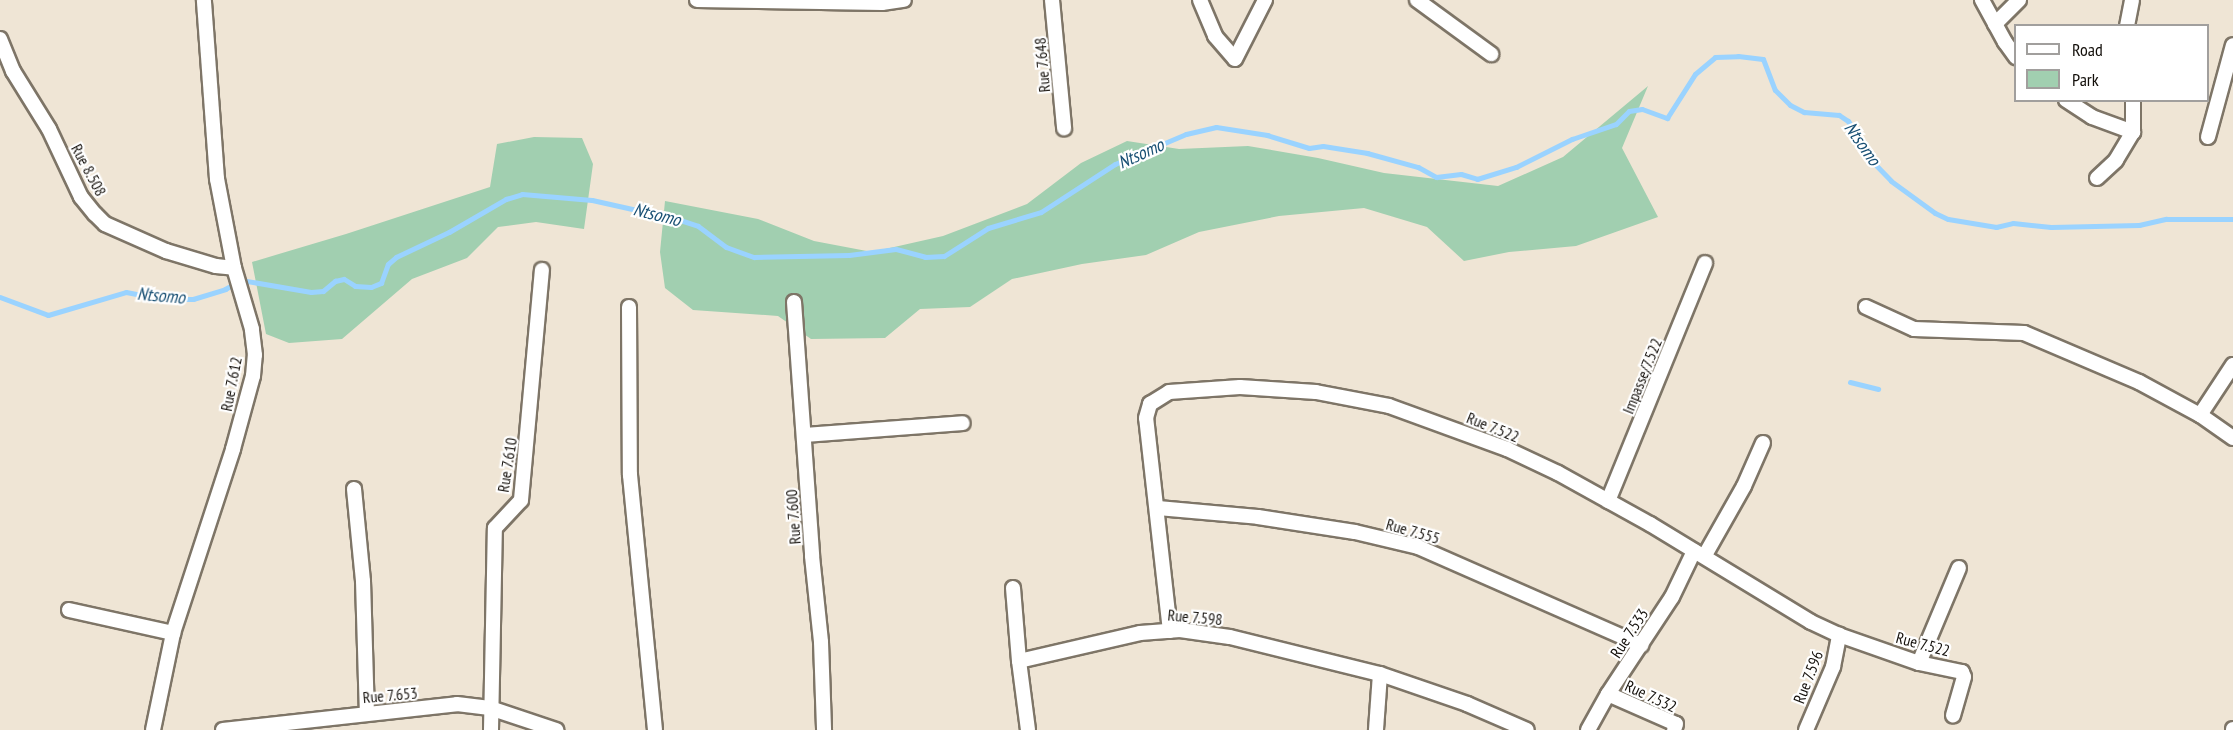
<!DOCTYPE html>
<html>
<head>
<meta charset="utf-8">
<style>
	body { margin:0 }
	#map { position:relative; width:2233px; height:730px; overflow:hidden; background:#efe5d5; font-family:"PT Sans Narrow",sans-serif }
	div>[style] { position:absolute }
	.green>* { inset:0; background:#a1cfb0 }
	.stream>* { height:5px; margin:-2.5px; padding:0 2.5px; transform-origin:2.5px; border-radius:2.5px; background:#9ad3ff }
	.roads { filter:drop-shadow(2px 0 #7e7567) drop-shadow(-2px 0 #7e7567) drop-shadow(0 2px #7e7567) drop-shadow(0 -2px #7e7567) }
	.minor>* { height:14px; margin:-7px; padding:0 7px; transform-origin:7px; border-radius:7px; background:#fff }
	span { translate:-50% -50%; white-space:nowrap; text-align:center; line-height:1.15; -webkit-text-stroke:4.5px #fff; paint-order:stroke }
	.street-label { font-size:16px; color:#130f0a }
	.water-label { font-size:18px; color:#195074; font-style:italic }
	.legend { position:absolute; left:2014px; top:24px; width:195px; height:78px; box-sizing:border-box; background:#fff; border:2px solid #a19f9d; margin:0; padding:8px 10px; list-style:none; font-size:18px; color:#130f0a }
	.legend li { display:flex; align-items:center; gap:12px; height:30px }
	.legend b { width:30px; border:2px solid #a19f9d }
</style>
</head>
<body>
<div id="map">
	<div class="green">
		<i style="clip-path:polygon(1648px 86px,1622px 148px,1658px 217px,1576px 246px,1509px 252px,1464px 261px,1427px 227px,1364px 208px,1279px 216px,1199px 232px,1146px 255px,1082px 264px,1012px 279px,970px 307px,920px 309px,885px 338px,811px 339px,778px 316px,693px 310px,665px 288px,660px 252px,665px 201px,758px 219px,814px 241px,872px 252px,943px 236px,1027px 204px,1081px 163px,1127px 141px,1179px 149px,1248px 146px,1318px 158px,1384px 173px,1498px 186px,1563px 157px)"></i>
		<i style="clip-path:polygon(534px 137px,582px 138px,593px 164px,584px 229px,536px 222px,498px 227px,467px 258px,412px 279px,342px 339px,289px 343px,266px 334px,252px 262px,346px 234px,490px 187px,497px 144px)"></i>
	</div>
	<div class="stream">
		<i style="left:0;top:297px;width:51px;rotate:20.6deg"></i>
		<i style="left:48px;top:315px;width:81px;rotate:-16.4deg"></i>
		<i style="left:126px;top:292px;width:38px;rotate:11deg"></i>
		<i style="left:163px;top:299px;width:30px"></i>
		<i style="left:193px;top:299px;width:34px;rotate:-17deg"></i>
		<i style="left:225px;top:289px;width:18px;rotate:-29deg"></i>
		<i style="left:241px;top:280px;width:71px;rotate:9.7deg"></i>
		<i style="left:311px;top:292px;width:12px;rotate:-5deg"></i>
		<i style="left:323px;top:291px;width:16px;rotate:-40deg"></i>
		<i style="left:335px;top:281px;width:9px;rotate:-13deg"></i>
		<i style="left:344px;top:279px;width:13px;rotate:32deg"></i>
		<i style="left:355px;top:286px;width:16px;rotate:4deg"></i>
		<i style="left:371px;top:287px;width:11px;rotate:-22deg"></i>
		<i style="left:381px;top:283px;width:20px;rotate:-70deg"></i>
		<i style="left:388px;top:264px;width:11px;rotate:-41deg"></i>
		<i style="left:396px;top:257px;width:59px;rotate:-25.3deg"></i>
		<i style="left:449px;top:232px;width:66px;rotate:-30.1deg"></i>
		<i style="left:506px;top:199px;width:17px;rotate:-17deg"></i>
		<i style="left:522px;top:194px;width:70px;rotate:4.9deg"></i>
		<i style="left:592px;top:200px;width:87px;rotate:12.6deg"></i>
		<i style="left:677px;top:219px;width:22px;rotate:18deg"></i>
		<i style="left:698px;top:226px;width:35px;rotate:37deg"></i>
		<i style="left:726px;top:247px;width:30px;rotate:20deg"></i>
		<i style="left:754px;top:257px;width:95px;rotate:-1.2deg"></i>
		<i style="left:849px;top:255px;width:47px;rotate:-7.3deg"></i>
		<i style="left:896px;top:249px;width:30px;rotate:15deg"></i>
		<i style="left:925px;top:257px;width:19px;rotate:-3deg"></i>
		<i style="left:944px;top:256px;width:52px;rotate:-32.5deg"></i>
		<i style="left:988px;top:228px;width:55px;rotate:-16.8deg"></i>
		<i style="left:1041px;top:212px;width:88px;rotate:-33deg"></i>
		<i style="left:1115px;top:164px;width:77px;rotate:-22.9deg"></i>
		<i style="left:1186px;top:134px;width:31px;rotate:-13deg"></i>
		<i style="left:1216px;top:127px;width:52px;rotate:8.9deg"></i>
		<i style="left:1267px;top:135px;width:44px;rotate:17.2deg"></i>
		<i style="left:1309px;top:148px;width:14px;rotate:-8deg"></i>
		<i style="left:1323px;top:146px;width:45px;rotate:9deg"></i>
		<i style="left:1367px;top:153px;width:53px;rotate:15.4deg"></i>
		<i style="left:1418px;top:167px;width:21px;rotate:29deg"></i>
		<i style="left:1436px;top:177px;width:25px;rotate:-7deg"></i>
		<i style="left:1461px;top:174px;width:17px;rotate:17deg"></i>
		<i style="left:1477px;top:179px;width:41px;rotate:-17.1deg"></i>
		<i style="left:1516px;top:167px;width:63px;rotate:-26.6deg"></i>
		<i style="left:1572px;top:139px;width:46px;rotate:-18.8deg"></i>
		<i style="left:1616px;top:124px;width:18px;rotate:-45deg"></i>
		<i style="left:1629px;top:111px;width:13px;rotate:-9deg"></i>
		<i style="left:1642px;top:109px;width:27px;rotate:20deg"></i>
		<i style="left:1667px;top:118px;width:52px;rotate:-57.5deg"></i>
		<i style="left:1695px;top:74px;width:26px;rotate:-40deg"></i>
		<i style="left:1715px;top:57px;width:23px;rotate:-2deg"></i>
		<i style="left:1738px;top:56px;width:25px;rotate:7deg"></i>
		<i style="left:1763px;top:59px;width:33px;rotate:69deg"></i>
		<i style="left:1775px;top:90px;width:21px;rotate:45deg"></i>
		<i style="left:1790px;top:105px;width:16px;rotate:27deg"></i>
		<i style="left:1804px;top:112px;width:35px;rotate:5deg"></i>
		<i style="left:1839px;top:115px;width:11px;rotate:34deg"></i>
		<i style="left:1848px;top:121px;width:27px;rotate:56deg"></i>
		<i style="left:1863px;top:143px;width:17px;rotate:66deg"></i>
		<i style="left:1870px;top:159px;width:30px;rotate:46deg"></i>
		<i style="left:1891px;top:181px;width:54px;rotate:36deg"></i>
		<i style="left:1935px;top:213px;width:14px;rotate:25deg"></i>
		<i style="left:1948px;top:219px;width:49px;rotate:9.5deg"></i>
		<i style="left:1996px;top:227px;width:17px;rotate:-13deg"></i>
		<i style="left:2013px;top:223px;width:38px;rotate:6deg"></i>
		<i style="left:2051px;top:227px;width:88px;rotate:-1.3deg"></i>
		<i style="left:2139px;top:225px;width:28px;rotate:-13deg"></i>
		<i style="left:2166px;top:219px;width:67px"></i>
		<i style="left:1850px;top:382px;width:29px;rotate:14deg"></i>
	</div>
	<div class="roads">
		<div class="minor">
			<i style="left:697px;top:0;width:185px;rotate:0.9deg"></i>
			<i style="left:882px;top:3px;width:22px;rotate:-8deg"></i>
			<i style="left:1052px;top:0;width:129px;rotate:84.6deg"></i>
			<i style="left:1200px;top:0;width:39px;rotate:67deg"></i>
			<i style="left:1215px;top:36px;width:30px;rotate:49deg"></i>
			<i style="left:1235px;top:59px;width:66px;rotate:-63deg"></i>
			<i style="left:1417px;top:0;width:92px;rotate:36.1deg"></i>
			<i style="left:1982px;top:0;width:48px;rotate:61.3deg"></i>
			<i style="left:2005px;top:42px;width:19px;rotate:54deg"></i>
			<i style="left:1995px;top:24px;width:34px;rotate:-45deg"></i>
			<i style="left:2127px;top:26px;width:26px;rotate:-79deg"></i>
			<i style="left:0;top:39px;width:35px;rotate:68deg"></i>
			<i style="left:13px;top:71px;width:68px;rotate:58.2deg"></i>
			<i style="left:49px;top:129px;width:75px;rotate:64.8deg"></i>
			<i style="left:81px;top:197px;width:22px;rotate:51deg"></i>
			<i style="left:95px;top:214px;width:14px;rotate:45deg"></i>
			<i style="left:105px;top:224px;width:67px;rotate:23.9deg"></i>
			<i style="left:166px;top:251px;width:52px;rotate:16.7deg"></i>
			<i style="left:216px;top:266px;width:18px;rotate:6deg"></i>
			<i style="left:2066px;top:100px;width:31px;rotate:33deg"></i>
			<i style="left:2092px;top:117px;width:44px;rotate:20.1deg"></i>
			<i style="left:2208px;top:137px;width:95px;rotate:-74.8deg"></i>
			<i style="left:2097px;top:178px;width:26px;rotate:-43deg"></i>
			<i style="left:2116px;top:160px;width:33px;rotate:-59deg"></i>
			<i style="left:2133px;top:132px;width:32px;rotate:-90deg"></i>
			<i style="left:794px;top:302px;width:255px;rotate:85.9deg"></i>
			<i style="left:812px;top:556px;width:86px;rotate:84deg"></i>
			<i style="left:821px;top:642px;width:88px;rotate:88deg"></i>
			<i style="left:629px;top:307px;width:168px;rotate:89.7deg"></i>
			<i style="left:630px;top:475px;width:256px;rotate:84.4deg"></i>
			<i style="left:1866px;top:307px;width:53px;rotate:24.6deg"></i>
			<i style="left:1914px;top:329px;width:110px;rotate:2.1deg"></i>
			<i style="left:2024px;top:333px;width:125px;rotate:23.1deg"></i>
			<i style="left:2139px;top:382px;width:69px;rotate:28.4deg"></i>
			<i style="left:805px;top:435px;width:158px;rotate:-4.3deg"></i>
			<i style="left:2233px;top:438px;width:40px;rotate:-145.1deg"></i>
			<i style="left:2200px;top:415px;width:60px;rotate:-56.6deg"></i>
			<i style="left:354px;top:489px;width:92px;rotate:84.4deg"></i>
			<i style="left:363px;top:581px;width:132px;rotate:88.3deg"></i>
			<i style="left:1608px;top:501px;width:257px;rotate:-67.8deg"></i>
			<i style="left:1158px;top:508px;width:100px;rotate:5.1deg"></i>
			<i style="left:1258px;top:517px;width:98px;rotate:8.8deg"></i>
			<i style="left:1355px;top:532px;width:65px;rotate:13.4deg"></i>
			<i style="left:1418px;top:547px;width:244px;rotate:23.7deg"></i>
			<i style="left:1705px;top:555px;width:79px;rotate:-60.5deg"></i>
			<i style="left:1744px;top:486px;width:47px;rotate:-66.2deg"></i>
			<i style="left:1013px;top:588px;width:73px;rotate:85.3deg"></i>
			<i style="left:69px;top:610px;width:107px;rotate:12.5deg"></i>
			<i style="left:1170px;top:631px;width:214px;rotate:-96.4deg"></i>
			<i style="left:1146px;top:418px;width:15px;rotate:-74deg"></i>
			<i style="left:1150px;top:404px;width:22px;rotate:-32deg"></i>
			<i style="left:1169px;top:392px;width:71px;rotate:-4deg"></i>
			<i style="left:1240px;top:387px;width:76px;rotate:3.8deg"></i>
			<i style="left:1316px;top:392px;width:74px;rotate:10.9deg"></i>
			<i style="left:1389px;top:406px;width:126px;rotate:20deg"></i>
			<i style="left:1507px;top:449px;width:56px;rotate:25.2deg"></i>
			<i style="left:1558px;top:473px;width:105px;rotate:29deg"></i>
			<i style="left:1650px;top:524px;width:188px;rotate:31.3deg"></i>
			<i style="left:1811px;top:622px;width:31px;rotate:25deg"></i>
			<i style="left:1839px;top:635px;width:85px;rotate:19.3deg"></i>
			<i style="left:1919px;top:663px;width:44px;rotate:11.8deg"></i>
			<i style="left:1962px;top:672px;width:5px;rotate:68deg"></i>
			<i style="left:1964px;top:677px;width:40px;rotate:106deg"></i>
			<i style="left:1919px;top:663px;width:103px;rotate:-67.2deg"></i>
			<i style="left:1380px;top:674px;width:92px;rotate:19deg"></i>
			<i style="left:1467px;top:704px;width:65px;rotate:23.4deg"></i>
			<i style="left:1608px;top:694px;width:74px;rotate:23.8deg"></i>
			<i style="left:1676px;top:724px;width:6px;rotate:108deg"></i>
			<i style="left:153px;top:730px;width:99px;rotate:-78.3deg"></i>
			<i style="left:173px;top:633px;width:194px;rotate:-71.9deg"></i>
			<i style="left:233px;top:449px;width:76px;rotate:-74.7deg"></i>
			<i style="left:253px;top:376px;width:21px;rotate:-85deg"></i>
			<i style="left:255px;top:355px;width:26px;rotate:-97deg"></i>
			<i style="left:252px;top:329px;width:64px;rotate:-106.4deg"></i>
			<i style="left:234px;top:268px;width:91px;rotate:-100.8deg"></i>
			<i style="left:217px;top:179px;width:179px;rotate:-94.2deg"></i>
			<i style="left:223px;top:730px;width:235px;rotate:-6.3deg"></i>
			<i style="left:457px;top:704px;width:33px;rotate:7deg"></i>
			<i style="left:490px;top:708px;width:70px;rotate:18.4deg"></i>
			<i style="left:491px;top:730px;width:202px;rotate:-88.9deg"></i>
			<i style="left:495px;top:528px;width:38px;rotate:-47deg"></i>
			<i style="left:521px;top:500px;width:231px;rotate:-84.8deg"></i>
			<i style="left:1028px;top:730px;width:70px;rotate:-97.4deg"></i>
			<i style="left:1019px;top:661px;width:124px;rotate:-13deg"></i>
			<i style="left:1140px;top:633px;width:40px;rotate:-4.3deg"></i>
			<i style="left:1180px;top:630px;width:50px;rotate:8deg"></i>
			<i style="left:1230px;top:637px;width:154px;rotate:13.9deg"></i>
			<i style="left:1380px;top:674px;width:56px;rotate:94.1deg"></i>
			<i style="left:1588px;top:730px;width:41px;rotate:-60.9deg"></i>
			<i style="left:1608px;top:694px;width:116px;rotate:-56.6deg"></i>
			<i style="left:1672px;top:597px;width:51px;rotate:-64.4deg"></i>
			<i style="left:1806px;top:730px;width:69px;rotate:-66.8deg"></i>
			<i style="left:1833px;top:667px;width:33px;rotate:-79deg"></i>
			<i style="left:2233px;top:730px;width:1px;rotate:-90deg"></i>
		</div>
	</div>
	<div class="street-label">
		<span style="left:1042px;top:65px;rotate:-95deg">Rue 7.648</span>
		<span style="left:89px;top:170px;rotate:62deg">Rue 8.508</span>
		<span style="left:1642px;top:376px;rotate:-68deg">Impasse/7.522</span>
		<span style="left:231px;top:384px;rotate:-79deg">Rue 7.612</span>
		<span style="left:1493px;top:427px;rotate:22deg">Rue 7.522</span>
		<span style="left:507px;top:465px;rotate:-81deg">Rue 7.610</span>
		<span style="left:793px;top:517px;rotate:-94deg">Rue 7.600</span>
		<span style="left:1413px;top:531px;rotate:16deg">Rue 7.555</span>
		<span style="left:1195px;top:617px;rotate:5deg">Rue 7.598</span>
		<span style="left:1629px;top:633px;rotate:-57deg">Rue 7.533</span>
		<span style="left:1923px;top:644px;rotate:15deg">Rue 7.522</span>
		<span style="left:1808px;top:677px;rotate:-69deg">Rue 7.596</span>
		<span style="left:390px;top:695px;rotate:-5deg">Rue 7.653</span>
		<span style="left:1651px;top:696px;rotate:25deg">Rue 7.532</span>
	</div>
	<div class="water-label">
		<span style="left:1862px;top:144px;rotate:55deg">Ntsomo</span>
		<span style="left:1141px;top:154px;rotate:-24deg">Ntsomo</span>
		<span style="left:657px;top:215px;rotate:14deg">Ntsomo</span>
		<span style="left:161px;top:296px;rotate:5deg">Ntsomo</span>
	</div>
	<ul class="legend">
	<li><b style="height:8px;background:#fff"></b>Road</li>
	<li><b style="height:16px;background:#a1cfb0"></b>Park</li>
	</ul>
</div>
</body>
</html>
